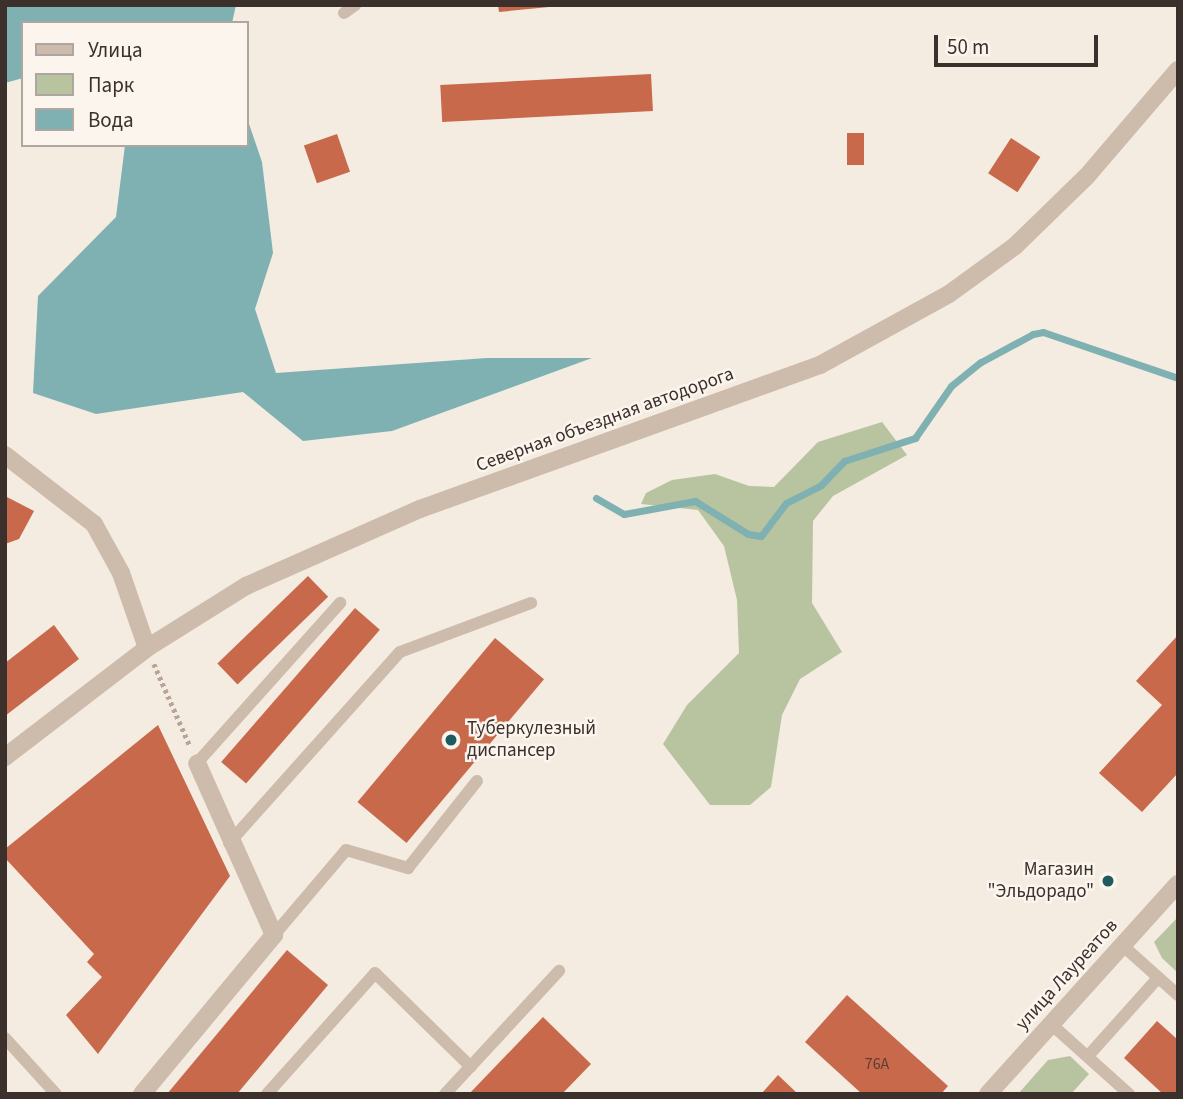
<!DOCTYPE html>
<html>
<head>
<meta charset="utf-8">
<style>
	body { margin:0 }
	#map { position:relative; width:1183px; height:1099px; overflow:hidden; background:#f4ebe1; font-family:"Source Sans 3",sans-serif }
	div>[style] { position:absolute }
	.green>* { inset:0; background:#b8c4a0 }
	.water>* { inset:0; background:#7fb0b2 }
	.stream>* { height:7px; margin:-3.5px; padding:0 3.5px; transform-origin:3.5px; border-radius:3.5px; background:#7fb0b2 }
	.building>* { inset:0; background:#c8694b; transform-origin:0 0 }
	.path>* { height:4.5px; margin-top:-2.25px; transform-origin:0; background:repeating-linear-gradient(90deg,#b9a596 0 3.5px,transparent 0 7px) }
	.service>* { height:12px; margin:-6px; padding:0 6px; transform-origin:6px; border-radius:6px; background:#cdbbac }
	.minor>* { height:18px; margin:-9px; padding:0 9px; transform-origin:9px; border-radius:9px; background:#cdbbac }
	.tertiary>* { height:18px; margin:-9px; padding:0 9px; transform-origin:9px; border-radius:9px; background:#cdbbac }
	.dots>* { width:19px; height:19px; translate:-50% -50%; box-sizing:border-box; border:4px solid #fbf5ee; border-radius:50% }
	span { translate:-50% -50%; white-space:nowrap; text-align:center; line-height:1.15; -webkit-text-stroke:5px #fbf5ee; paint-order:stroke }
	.number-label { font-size:16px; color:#5e3e33 }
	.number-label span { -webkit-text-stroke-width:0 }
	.street-label { font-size:19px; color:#3b302b }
	.poi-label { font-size:19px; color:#3b302b }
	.left { translate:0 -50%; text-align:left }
	.right { translate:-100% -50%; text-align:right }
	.frame { position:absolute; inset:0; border:7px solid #3b302b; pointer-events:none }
	.legend { position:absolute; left:21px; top:21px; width:228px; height:126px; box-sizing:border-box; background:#fbf5ee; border:2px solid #aea6a0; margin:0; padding:9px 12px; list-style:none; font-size:21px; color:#3b302b }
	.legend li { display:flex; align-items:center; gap:14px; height:35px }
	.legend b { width:35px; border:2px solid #aea6a0 }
	.scale { position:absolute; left:934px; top:35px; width:164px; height:32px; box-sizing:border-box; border:4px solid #3b302b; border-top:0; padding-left:9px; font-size:21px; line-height:24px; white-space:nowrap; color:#3b302b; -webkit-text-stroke:5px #fbf5ee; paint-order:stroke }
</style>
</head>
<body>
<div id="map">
	<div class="green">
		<i style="clip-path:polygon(882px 422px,907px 455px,833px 496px,813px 521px,812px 603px,842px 652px,800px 679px,782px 715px,771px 787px,750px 805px,710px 805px,663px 744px,687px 705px,739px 653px,737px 600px,724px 546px,698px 510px,641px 504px,646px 493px,672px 480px,715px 474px,749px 486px,774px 487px,818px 442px)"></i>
		<i style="clip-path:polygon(1178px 917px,1178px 973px,1162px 958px,1154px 942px)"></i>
		<i style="clip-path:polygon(1070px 1056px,1089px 1074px,1071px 1094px,1018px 1094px,1048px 1060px)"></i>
	</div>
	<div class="water">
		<i style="clip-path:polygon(5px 5px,236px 5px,232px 23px,23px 23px,23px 78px,5px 83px)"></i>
		<i style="clip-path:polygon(247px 118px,262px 162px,273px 253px,255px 309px,276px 373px,487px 358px,592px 358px,392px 431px,303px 441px,243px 392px,96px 414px,33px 393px,38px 296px,116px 217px,125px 145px,247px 145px)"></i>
	</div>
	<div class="stream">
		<i style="left:596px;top:498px;width:32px;rotate:30deg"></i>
		<i style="left:624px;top:514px;width:72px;rotate:-10.4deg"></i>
		<i style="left:695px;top:501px;width:62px;rotate:31.9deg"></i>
		<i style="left:748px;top:534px;width:13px;rotate:9deg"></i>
		<i style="left:761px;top:536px;width:41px;rotate:-52.9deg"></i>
		<i style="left:786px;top:503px;width:39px;rotate:-27deg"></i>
		<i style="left:821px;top:485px;width:33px;rotate:-46deg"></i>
		<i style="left:844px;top:461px;width:75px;rotate:-17.9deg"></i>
		<i style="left:915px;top:438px;width:63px;rotate:-55.3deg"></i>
		<i style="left:951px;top:386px;width:38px;rotate:-39deg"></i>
		<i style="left:981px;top:362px;width:59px;rotate:-28.3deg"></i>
		<i style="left:1033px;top:334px;width:10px;rotate:-11deg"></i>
		<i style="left:1043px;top:332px;width:143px;rotate:18.8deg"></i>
	</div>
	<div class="building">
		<i style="clip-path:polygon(498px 5px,549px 5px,549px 7px,499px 12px)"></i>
		<i style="left:651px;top:74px;width:37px;height:211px;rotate:87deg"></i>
		<i style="left:847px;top:133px;width:17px;height:32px"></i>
		<i style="left:337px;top:134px;width:40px;height:35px;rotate:71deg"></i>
		<i style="left:1011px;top:138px;width:35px;height:42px;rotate:33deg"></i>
		<i style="clip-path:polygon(5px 496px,34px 511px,19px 539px,5px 544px)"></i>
		<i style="left:308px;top:576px;width:29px;height:126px;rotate:46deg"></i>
		<i style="left:355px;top:608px;width:33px;height:204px;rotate:41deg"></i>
		<i style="clip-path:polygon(54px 625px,79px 659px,5px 716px,5px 663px)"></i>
		<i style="clip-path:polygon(1178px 635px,1178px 773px,1142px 812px,1099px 773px,1162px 705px,1136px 681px)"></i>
		<i style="left:495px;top:638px;width:64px;height:214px;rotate:40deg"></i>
		<i style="clip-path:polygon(158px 725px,230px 876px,98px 1054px,66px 1015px,102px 977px,87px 962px,94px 954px,5px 858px,5px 849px)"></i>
		<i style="left:1109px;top:872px;width:11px;height:15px;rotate:41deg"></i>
		<i style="clip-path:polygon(287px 950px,328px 985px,237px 1094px,167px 1094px)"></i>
		<i style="clip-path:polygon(847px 995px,948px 1086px,941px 1094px,862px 1094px,805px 1042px)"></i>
		<i style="clip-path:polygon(543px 1017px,591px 1064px,562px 1094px,469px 1094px)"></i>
		<i style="clip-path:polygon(1157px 1021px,1178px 1040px,1178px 1094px,1163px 1094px,1124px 1058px)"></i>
		<i style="clip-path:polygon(778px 1075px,798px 1094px,761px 1094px)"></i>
	</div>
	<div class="path">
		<i style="left:154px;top:664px;width:90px;rotate:66.3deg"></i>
	</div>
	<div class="service">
		<i style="left:344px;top:13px;width:14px;rotate:-36deg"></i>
		<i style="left:197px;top:763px;width:215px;rotate:-48.2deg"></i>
		<i style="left:229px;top:843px;width:256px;rotate:-48.2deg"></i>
		<i style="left:400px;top:652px;width:140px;rotate:-20.5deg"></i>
		<i style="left:274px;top:935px;width:111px;rotate:-49.7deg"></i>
		<i style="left:346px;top:850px;width:65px;rotate:16.2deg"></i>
		<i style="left:408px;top:868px;width:111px;rotate:-51.6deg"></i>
		<i style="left:1122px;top:945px;width:75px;rotate:41.8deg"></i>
		<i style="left:1051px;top:1024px;width:105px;rotate:41.9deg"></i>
		<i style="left:5px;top:1038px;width:76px;rotate:47.7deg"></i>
		<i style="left:1088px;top:1056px;width:105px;rotate:-48.1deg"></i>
		<i style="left:267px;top:1094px;width:162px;rotate:-48.2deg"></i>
		<i style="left:375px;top:973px;width:134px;rotate:44.4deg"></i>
		<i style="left:445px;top:1094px;width:168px;rotate:-47.2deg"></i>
	</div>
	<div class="minor">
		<i style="left:5px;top:455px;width:113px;rotate:37.8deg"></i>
		<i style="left:94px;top:524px;width:56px;rotate:61.1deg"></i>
		<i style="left:121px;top:573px;width:79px;rotate:70.9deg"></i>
		<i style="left:142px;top:1094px;width:207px;rotate:-50.3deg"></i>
		<i style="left:274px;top:935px;width:188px;rotate:-114.1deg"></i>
	</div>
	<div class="tertiary">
		<i style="left:5px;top:757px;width:179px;rotate:-37.5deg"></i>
		<i style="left:147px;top:648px;width:117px;rotate:-32.1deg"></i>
		<i style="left:246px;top:586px;width:190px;rotate:-23.9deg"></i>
		<i style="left:420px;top:509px;width:425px;rotate:-19.8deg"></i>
		<i style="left:820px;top:365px;width:147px;rotate:-28.8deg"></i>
		<i style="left:949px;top:294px;width:82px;rotate:-36deg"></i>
		<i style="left:1015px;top:246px;width:100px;rotate:-44.2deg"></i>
		<i style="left:1087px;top:176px;width:140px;rotate:-49.4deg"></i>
		<i style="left:988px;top:1094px;width:283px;rotate:-47.9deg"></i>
	</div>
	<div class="dots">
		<i style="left:451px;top:740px;background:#1f5a5e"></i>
		<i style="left:1108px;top:881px;background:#1f5a5e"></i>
	</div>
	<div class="number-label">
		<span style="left:877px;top:1064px">76А</span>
	</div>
	<div class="street-label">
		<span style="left:605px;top:420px;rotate:-20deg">Северная объездная автодорога</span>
		<span style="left:1067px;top:975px;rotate:-48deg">улица Лауреатов</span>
	</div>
	<div class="poi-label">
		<span class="left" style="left:467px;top:740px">Туберкулезный<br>диспансер</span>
		<span class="right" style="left:1094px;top:881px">Магазин<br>"Эльдорадо"</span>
	</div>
	<div class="frame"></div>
	<ul class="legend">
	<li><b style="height:9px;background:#cdbbac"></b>Улица</li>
	<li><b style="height:19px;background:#b8c4a0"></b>Парк</li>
	<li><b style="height:19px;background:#7fb0b2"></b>Вода</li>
	</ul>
	<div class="scale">50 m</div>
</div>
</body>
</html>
